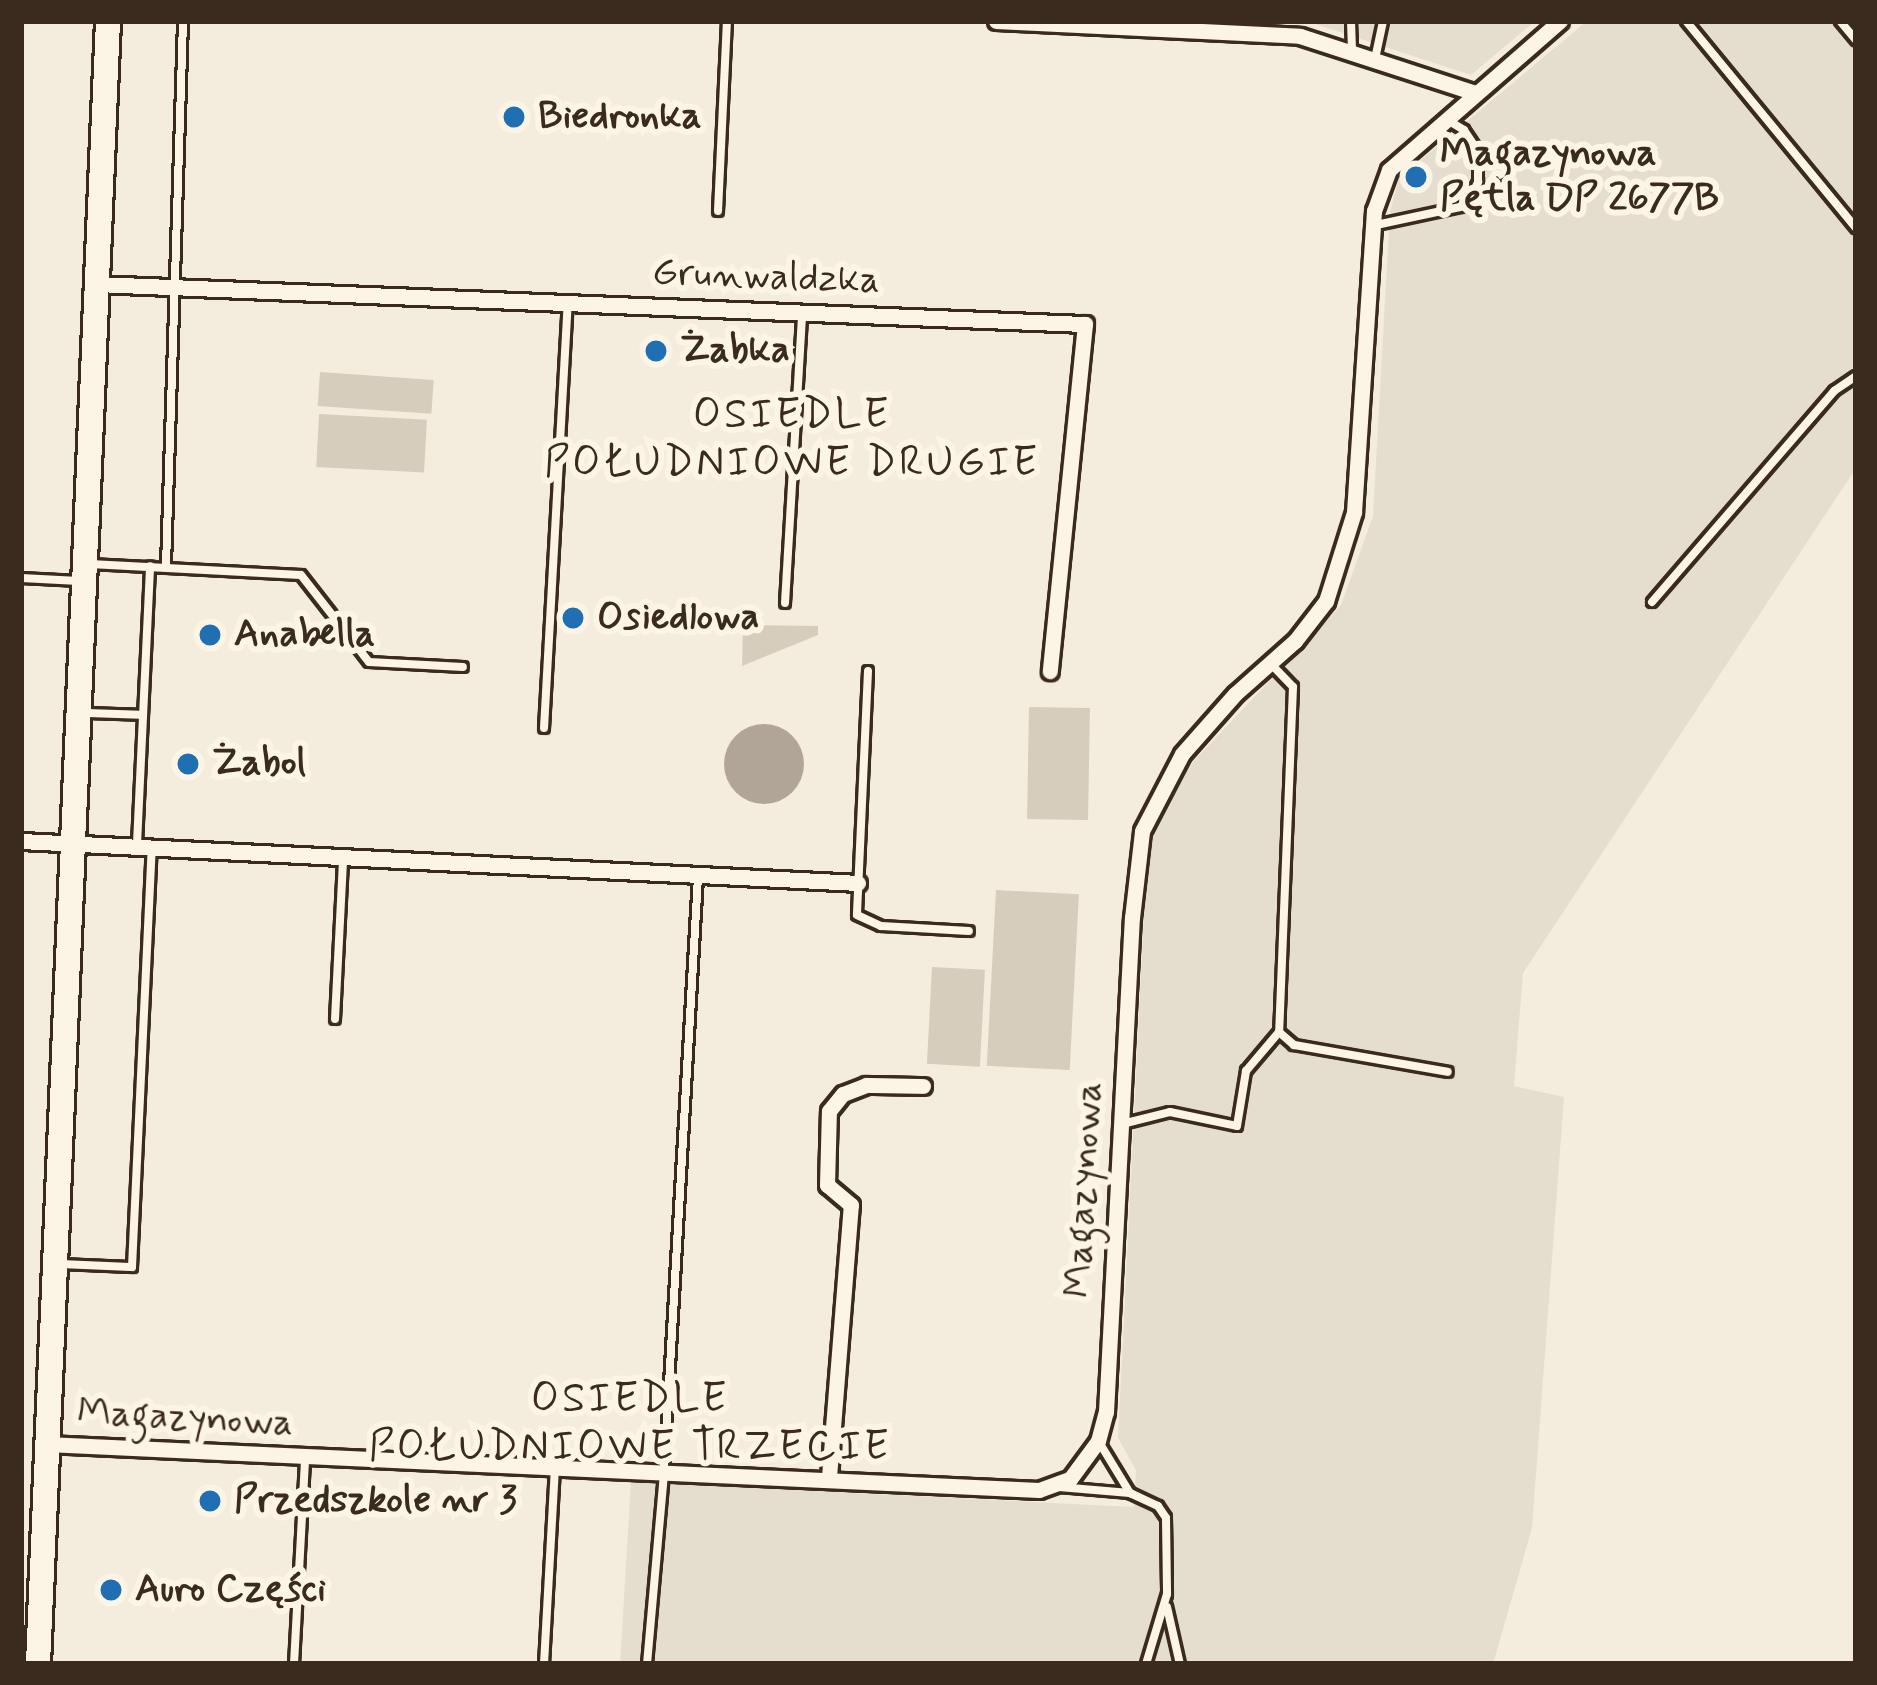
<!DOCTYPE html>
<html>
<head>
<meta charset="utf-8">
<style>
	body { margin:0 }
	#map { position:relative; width:1877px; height:1685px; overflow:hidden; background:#f4eddd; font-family:Mynerve,sans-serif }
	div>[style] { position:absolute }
	.built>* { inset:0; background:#e5ddce }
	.green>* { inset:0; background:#d6cdbd; transform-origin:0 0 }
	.water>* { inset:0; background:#b0a596 }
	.round { border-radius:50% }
	.roads { filter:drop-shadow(3px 0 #3b2a1e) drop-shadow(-3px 0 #3b2a1e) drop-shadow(0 3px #3b2a1e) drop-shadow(0 -3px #3b2a1e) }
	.service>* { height:8px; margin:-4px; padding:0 4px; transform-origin:4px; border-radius:4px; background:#fcf5e5 }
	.minor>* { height:15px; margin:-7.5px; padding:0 7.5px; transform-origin:7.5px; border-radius:7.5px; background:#fcf5e5 }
	.primary>* { height:24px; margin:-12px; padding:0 12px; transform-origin:12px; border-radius:12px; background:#fcf5e5 }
	.dots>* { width:33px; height:33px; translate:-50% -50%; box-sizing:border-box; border:6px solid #fcf5e5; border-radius:50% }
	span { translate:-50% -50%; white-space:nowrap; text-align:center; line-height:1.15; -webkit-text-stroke:12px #fcf5e5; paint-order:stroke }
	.poi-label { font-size:39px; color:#3b2a1e; font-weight:700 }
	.left { translate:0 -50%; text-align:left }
	.street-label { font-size:39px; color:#3b2a1e }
	.neighbourhood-label { font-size:42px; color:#3b2a1e; letter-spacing:3px }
	.frame { position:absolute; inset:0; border:24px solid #3b2a1e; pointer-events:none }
</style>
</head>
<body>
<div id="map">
	<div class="built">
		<i style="clip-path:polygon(1306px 21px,1535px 21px,1471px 75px)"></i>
		<i style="clip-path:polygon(1587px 21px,1856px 21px,1856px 468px,1523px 973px,1514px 1086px,1564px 1097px,1532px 1528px,1493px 1664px,620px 1664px,631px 1482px,1134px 1507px,1136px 1470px,1118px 1438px,1147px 853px,1167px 800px,1192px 763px,1341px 605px,1373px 516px,1390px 212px,1399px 178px)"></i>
	</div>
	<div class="green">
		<i style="left:320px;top:372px;width:114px;height:34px;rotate:4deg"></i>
		<i style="left:319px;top:414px;width:108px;height:53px;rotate:3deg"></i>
		<i style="clip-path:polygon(743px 625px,818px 626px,818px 635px,742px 666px)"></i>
		<i style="left:1029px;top:707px;width:61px;height:112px;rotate:1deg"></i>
		<i style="left:996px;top:890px;width:83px;height:176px;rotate:3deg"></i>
		<i style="left:932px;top:967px;width:53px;height:97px;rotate:3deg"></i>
	</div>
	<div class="water">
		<i class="round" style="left:724px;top:724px;width:80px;height:80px"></i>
	</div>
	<div class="roads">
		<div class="service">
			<i style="left:1351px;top:21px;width:28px;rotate:88deg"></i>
			<i style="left:1686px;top:21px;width:268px;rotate:50.6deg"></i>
			<i style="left:1840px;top:21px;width:25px;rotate:50deg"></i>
			<i style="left:1375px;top:59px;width:39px;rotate:-78deg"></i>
			<i style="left:718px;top:211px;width:190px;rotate:-87.3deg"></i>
			<i style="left:1376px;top:225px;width:86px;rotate:-12.1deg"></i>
			<i style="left:1460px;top:207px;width:16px;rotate:-45deg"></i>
			<i style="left:1471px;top:196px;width:16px;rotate:-63deg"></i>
			<i style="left:1478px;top:182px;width:31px;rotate:-90deg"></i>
			<i style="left:1478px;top:151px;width:25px;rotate:-124deg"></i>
			<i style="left:1464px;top:130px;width:21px;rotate:-149deg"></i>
			<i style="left:90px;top:564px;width:211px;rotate:3deg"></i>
			<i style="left:301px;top:575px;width:110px;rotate:52deg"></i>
			<i style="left:369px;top:662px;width:94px;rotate:3deg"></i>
			<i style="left:166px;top:566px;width:545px;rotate:-88.21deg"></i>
			<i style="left:21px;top:578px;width:58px;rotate:3deg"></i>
			<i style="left:1652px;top:602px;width:279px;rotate:-49.2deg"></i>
			<i style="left:1834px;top:391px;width:27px;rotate:-34deg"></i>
			<i style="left:785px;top:603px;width:289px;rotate:-86.6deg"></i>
			<i style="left:1270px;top:663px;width:33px;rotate:46deg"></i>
			<i style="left:1293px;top:687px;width:345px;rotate:92.3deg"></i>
			<i style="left:1279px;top:1032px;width:20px;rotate:41deg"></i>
			<i style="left:1294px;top:1045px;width:156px;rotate:9.9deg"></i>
			<i style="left:868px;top:671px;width:244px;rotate:92.6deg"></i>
			<i style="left:857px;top:915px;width:26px;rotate:25deg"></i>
			<i style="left:881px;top:926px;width:88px;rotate:3.3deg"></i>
			<i style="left:84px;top:713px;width:59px;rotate:1.9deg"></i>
			<i style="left:544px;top:728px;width:425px;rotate:-86.8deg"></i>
			<i style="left:137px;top:844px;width:278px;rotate:-87.3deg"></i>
			<i style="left:335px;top:1019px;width:160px;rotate:-87.1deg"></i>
			<i style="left:1122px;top:1124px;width:49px;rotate:-14deg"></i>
			<i style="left:1170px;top:1112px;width:68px;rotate:11.8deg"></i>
			<i style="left:1237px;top:1126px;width:56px;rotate:-80.7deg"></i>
			<i style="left:1246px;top:1071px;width:51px;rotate:-49.8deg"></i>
			<i style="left:59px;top:1264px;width:73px;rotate:2.4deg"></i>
			<i style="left:132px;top:1267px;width:421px;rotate:-87.3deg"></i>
			<i style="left:1099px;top:1442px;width:60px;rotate:58.7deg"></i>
			<i style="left:1059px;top:1487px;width:71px;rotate:4.8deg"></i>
			<i style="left:1130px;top:1493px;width:31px;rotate:25deg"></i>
			<i style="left:1158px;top:1506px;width:14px;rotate:56deg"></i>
			<i style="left:1166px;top:1518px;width:76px;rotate:89.2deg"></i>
			<i style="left:1167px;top:1594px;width:73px;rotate:106.7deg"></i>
			<i style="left:1167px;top:1607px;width:58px;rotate:77.2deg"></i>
			<i style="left:294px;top:1664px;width:206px;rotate:-86.9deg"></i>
			<i style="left:544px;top:1664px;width:194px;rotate:-86.8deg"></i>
			<i style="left:647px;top:1664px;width:193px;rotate:-84.9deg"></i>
			<i style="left:664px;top:1472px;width:597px;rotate:-86.73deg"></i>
		</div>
		<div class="minor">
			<i style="left:996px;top:21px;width:304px;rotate:2.8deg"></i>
			<i style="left:1300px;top:36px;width:184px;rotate:18deg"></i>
			<i style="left:96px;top:284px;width:990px;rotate:2.32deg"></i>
			<i style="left:1085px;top:324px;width:349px;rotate:95.8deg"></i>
			<i style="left:21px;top:841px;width:838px;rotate:2.87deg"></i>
			<i style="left:46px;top:1444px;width:994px;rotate:2.65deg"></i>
			<i style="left:1039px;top:1490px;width:33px;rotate:-20deg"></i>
			<i style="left:1070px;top:1479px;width:47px;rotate:-53.6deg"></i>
			<i style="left:1098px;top:1441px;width:30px;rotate:-75deg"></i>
			<i style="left:1106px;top:1412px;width:495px;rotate:-87deg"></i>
			<i style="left:1132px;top:918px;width:88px;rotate:-83.4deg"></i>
			<i style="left:1142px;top:831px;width:87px;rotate:-62.5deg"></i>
			<i style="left:1182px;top:754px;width:80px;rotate:-48.5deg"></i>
			<i style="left:1235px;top:694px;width:80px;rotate:-41.5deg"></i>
			<i style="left:1295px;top:641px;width:51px;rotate:-52.2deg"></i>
			<i style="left:1326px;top:601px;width:93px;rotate:-72.5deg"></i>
			<i style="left:1354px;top:512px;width:302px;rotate:-86.2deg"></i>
			<i style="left:1374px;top:211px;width:44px;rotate:-69.9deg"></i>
			<i style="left:1389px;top:170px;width:227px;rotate:-41.1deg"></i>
			<i style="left:829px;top:1477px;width:273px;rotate:-85.4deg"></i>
			<i style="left:851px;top:1205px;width:31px;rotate:-140deg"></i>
			<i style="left:827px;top:1185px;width:74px;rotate:-88.5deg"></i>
			<i style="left:829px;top:1111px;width:22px;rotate:-51deg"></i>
			<i style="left:843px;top:1094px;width:25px;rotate:-21deg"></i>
			<i style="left:866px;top:1085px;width:57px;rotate:1deg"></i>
		</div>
		<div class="primary">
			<i style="left:38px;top:1664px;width:1644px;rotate:-87.56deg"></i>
		</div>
	</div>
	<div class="dots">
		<i style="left:514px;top:117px;background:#1f6fb2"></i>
		<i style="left:1416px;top:177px;background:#1f6fb2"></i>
		<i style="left:656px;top:351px;background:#1f6fb2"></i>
		<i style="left:573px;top:618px;background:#1f6fb2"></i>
		<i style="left:210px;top:635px;background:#1f6fb2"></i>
		<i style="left:188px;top:764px;background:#1f6fb2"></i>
		<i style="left:210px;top:1501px;background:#1f6fb2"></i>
		<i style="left:111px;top:1590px;background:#1f6fb2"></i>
	</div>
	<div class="poi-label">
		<span class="left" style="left:538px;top:117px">Biedronka</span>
		<span class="left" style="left:1440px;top:177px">Magazynowa<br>Pętla DP 2677B</span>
		<span class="left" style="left:680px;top:351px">Żabka</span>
		<span class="left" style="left:597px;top:618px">Osiedlowa</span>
		<span class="left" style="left:234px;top:635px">Anabella</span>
		<span class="left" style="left:212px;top:764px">Żabol</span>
		<span class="left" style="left:234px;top:1501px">Przedszkole nr 3</span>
		<span class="left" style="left:135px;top:1590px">Auro Części</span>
	</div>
	<div class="street-label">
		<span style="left:766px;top:278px;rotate:2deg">Grunwaldzka</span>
		<span style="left:1085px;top:1190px;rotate:-87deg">Magazynowa</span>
		<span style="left:185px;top:1419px;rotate:3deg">Magazynowa</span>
	</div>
	<div class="neighbourhood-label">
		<span style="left:792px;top:440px">OSIEDLE<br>POŁUDNIOWE DRUGIE</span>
		<span style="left:630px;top:1424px">OSIEDLE<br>POŁUDNIOWE TRZECIE</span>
	</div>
	<div class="frame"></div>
</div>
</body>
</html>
